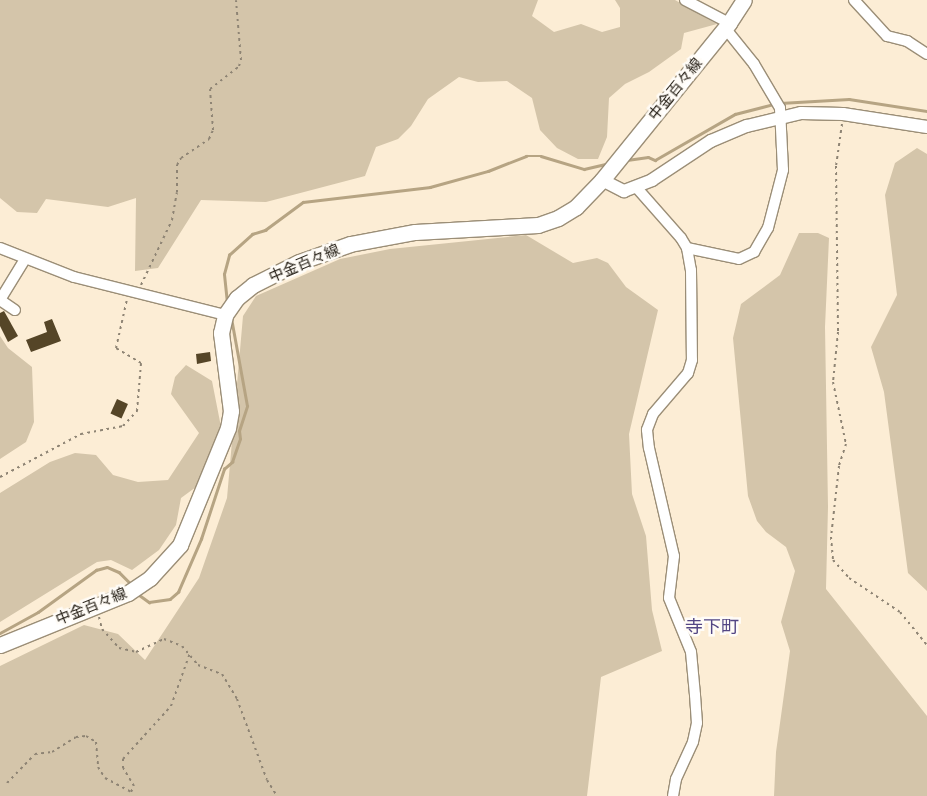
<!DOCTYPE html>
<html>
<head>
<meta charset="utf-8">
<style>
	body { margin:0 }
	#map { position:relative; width:927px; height:796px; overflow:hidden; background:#fcedd5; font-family:"Golos Text","Noto Sans JP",sans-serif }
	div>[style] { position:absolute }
	.green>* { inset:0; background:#d4c5aa }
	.stream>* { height:2.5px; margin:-1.25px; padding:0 1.25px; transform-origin:1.25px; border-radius:1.25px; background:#b6a483 }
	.building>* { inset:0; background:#554527; transform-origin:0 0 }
	.path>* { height:2px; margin-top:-1px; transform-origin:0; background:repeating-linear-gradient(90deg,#8e8474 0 2.5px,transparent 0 6.5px) }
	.roads { filter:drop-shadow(1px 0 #9b8e77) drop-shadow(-1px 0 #9b8e77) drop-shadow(0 1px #9b8e77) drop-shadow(0 -1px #9b8e77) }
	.minor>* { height:10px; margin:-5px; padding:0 5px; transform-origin:5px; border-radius:5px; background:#fff }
	.tertiary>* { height:12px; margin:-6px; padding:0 6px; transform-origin:6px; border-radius:6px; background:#fff }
	.secondary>* { height:15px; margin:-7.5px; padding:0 7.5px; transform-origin:7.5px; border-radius:7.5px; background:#fff }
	span { translate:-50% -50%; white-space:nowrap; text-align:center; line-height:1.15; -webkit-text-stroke:5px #fffcf7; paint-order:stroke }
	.street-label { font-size:15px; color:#2b251c }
	.quarter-label { font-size:18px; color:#534684 }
</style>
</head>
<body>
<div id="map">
	<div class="green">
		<i style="clip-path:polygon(0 0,538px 0,532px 16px,554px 32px,581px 24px,602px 32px,620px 27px,620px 8px,615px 0,675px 0,717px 24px,684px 33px,681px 49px,649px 72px,625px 84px,609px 98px,607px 137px,598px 159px,578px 159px,557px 148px,540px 130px,532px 98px,507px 81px,478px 82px,459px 77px,428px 99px,411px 126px,398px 139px,376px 147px,365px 176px,266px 202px,201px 200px,158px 268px,135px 271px,136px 198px,108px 207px,46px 199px,37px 213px,17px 212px,0 198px)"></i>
		<i style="clip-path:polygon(917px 148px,927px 154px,927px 591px,908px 573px,884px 392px,871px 347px,897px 295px,885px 195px,895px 163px)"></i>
		<i style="clip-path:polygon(799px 233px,818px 233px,829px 238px,825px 327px,828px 507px,826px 589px,927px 716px,927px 796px,774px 796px,776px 752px,790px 651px,781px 622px,795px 571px,786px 547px,766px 532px,757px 521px,748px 496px,733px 338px,741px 304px,780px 275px)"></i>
		<i style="clip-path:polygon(526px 235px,573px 263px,597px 258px,608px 263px,626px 287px,658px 310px,629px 434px,632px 494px,646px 536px,652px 610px,662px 651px,601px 677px,587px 796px,0 796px,0 666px,84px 625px,118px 634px,145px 660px,199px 578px,227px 498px,243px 316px,256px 296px,340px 259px,390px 249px)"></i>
		<i style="clip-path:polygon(0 336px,8px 348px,32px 367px,34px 422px,26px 442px,0 459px)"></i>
		<i style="clip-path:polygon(186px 365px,212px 381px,222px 432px,196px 487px,181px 498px,176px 525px,159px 550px,132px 570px,111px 560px,97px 562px,0 622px,0 493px,50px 462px,75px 453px,96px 455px,113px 475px,138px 482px,168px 480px,199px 433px,171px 394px,175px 377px)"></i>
	</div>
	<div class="stream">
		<i style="left:780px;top:103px;width:69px;rotate:-3.3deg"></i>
		<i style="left:849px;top:99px;width:79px;rotate:8.7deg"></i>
		<i style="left:627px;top:160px;width:21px;rotate:-8deg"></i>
		<i style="left:648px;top:157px;width:8px;rotate:23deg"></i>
		<i style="left:655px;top:160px;width:92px;rotate:-29.9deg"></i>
		<i style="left:735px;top:114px;width:40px;rotate:-14.4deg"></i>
		<i style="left:227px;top:303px;width:29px;rotate:-96deg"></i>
		<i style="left:224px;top:274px;width:20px;rotate:-75deg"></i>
		<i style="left:229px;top:255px;width:31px;rotate:-42deg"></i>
		<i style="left:252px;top:234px;width:14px;rotate:-17deg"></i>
		<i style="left:265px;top:230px;width:47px;rotate:-36.4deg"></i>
		<i style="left:303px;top:202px;width:128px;rotate:-6.7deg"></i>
		<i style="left:430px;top:187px;width:60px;rotate:-15.4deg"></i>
		<i style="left:488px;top:171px;width:41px;rotate:-21.5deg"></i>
		<i style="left:526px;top:156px;width:15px"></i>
		<i style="left:541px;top:156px;width:45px;rotate:16.8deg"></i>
		<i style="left:584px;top:169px;width:26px;rotate:-13deg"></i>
		<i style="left:138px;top:594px;width:14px;rotate:36deg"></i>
		<i style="left:149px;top:602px;width:21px;rotate:-8deg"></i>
		<i style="left:170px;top:599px;width:11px;rotate:-41deg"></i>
		<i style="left:178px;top:592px;width:58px;rotate:-66.5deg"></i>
		<i style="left:201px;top:539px;width:74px;rotate:-71.8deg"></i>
		<i style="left:224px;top:469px;width:11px;rotate:-41deg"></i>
		<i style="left:232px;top:462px;width:24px;rotate:-71deg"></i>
		<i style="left:240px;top:439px;width:8px;rotate:-97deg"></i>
		<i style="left:239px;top:431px;width:26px;rotate:-72deg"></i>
		<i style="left:247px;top:406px;width:89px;rotate:-100.3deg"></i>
		<i style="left:0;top:633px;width:43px;rotate:-28.9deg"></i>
		<i style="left:38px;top:612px;width:72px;rotate:-35.9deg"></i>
		<i style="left:96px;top:570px;width:11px;rotate:-15deg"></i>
		<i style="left:107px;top:567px;width:13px;rotate:23deg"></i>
		<i style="left:119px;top:572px;width:18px;rotate:45deg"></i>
	</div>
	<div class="building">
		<i style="clip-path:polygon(4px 311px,18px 336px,8px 342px,0 326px,0 313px)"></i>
		<i style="clip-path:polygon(52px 319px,61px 341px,31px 352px,26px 340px,47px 332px,44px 322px)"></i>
		<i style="clip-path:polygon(210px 352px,211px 361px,197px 364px,196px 354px)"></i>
		<i style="left:117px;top:399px;width:12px;height:16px;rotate:24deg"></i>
	</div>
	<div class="path">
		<i style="left:842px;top:124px;width:42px;rotate:98.1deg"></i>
		<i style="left:836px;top:166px;width:166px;rotate:89.3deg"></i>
		<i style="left:838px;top:332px;width:50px;rotate:95.7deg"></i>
		<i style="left:833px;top:382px;width:63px;rotate:78.2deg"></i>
		<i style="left:846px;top:444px;width:23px;rotate:108deg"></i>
		<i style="left:839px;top:466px;width:71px;rotate:96.4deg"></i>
		<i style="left:831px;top:537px;width:23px;rotate:85deg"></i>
		<i style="left:833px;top:560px;width:24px;rotate:48deg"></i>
		<i style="left:849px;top:578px;width:61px;rotate:33.7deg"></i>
		<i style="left:900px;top:612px;width:43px;rotate:50.7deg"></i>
		<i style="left:141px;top:285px;width:72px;rotate:-64.5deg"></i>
		<i style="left:172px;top:220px;width:28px;rotate:-80deg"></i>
		<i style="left:177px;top:192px;width:27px;rotate:-90deg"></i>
		<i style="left:177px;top:165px;width:8px;rotate:-60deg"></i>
		<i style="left:181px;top:158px;width:34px;rotate:-34deg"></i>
		<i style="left:209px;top:139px;width:10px;rotate:-66deg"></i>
		<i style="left:213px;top:130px;width:41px;rotate:-94.2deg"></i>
		<i style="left:210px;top:89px;width:37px;rotate:-38deg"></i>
		<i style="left:239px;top:66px;width:6px;rotate:-72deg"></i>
		<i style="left:241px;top:60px;width:60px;rotate:-94.8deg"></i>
		<i style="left:0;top:477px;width:92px;rotate:-28deg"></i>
		<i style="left:81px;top:434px;width:43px;rotate:-10.8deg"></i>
		<i style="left:123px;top:426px;width:21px;rotate:-47deg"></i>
		<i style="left:137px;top:411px;width:48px;rotate:-85.2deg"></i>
		<i style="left:141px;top:363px;width:29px;rotate:-149deg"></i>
		<i style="left:116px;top:348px;width:50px;rotate:-77.3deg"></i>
		<i style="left:99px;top:617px;width:12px;rotate:76deg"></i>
		<i style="left:102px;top:629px;width:25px;rotate:48deg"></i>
		<i style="left:119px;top:648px;width:17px;rotate:13deg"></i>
		<i style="left:136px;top:652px;width:31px;rotate:-25deg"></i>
		<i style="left:164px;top:639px;width:19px;rotate:21deg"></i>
		<i style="left:182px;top:646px;width:25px;rotate:50deg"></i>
		<i style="left:198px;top:665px;width:26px;rotate:21deg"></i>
		<i style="left:222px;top:674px;width:29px;rotate:59deg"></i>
		<i style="left:237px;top:699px;width:86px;rotate:69.7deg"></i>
		<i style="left:267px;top:780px;width:19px;rotate:58deg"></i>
		<i style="left:7px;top:783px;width:40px;rotate:-46deg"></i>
		<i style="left:35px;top:754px;width:17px;rotate:-7deg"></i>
		<i style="left:52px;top:752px;width:28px;rotate:-32deg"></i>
		<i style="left:76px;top:737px;width:10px;rotate:-6deg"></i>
		<i style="left:86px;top:736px;width:12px;rotate:31deg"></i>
		<i style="left:96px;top:742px;width:25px;rotate:85deg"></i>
		<i style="left:98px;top:767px;width:13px;rotate:58deg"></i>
		<i style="left:105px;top:778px;width:30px;rotate:28deg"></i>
		<i style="left:131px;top:792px;width:7px;rotate:-63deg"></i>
		<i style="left:134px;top:786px;width:21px;rotate:-121deg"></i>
		<i style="left:123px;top:768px;width:9px;rotate:-90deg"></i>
		<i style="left:123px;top:759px;width:72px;rotate:-47.8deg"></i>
		<i style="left:171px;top:706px;width:56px;rotate:-70.3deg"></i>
	</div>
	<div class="roads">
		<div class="minor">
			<i style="left:685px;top:0;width:50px;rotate:27.6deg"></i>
			<i style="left:854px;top:0;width:49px;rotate:47.5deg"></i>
			<i style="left:887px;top:36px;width:21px;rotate:14deg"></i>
			<i style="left:907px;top:41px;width:24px;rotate:33deg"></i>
			<i style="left:636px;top:187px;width:68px;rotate:48.6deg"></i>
			<i style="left:681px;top:238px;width:12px;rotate:59deg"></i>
			<i style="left:687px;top:248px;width:22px;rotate:80deg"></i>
			<i style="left:691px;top:270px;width:90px;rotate:89.4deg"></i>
			<i style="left:692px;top:360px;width:14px;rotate:107deg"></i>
			<i style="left:688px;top:373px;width:54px;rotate:130.5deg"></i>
			<i style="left:653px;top:414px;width:17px;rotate:111deg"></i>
			<i style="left:647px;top:430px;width:18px;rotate:84deg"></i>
			<i style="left:649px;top:448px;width:111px;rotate:77deg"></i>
			<i style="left:674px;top:556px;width:42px;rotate:96.8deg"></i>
			<i style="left:669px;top:598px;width:58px;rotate:67.8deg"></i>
			<i style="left:691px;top:652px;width:43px;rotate:84.7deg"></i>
			<i style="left:695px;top:695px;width:28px;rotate:86deg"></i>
			<i style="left:697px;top:723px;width:19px;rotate:102deg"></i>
			<i style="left:693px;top:742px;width:41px;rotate:114.7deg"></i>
			<i style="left:676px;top:779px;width:17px;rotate:100deg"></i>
			<i style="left:0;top:248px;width:79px;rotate:21.4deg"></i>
			<i style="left:74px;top:277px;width:156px;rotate:14.1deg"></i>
			<i style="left:687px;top:248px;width:53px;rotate:11.9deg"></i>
			<i style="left:739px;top:259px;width:17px;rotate:-25deg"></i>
			<i style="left:754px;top:252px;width:28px;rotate:-60deg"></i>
			<i style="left:768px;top:228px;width:60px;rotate:-75.5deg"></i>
			<i style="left:783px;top:170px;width:62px;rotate:-92.8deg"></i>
			<i style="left:780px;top:108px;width:51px;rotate:-120.6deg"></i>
			<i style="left:754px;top:64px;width:46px;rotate:-128.9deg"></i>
			<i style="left:0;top:300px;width:48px;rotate:-58.6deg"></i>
			<i style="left:0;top:300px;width:18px;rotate:34deg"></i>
		</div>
		<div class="tertiary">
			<i style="left:602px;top:180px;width:25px;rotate:27deg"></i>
			<i style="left:624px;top:191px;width:30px;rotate:-21deg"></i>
			<i style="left:652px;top:180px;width:71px;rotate:-33.5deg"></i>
			<i style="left:711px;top:141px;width:39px;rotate:-23deg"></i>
			<i style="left:747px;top:126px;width:56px;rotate:-13.5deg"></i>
			<i style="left:801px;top:113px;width:42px;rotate:1.4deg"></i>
			<i style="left:843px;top:114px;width:85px;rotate:8.8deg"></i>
		</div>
		<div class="secondary">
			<i style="left:0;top:645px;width:138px;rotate:-22.1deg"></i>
			<i style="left:128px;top:593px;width:27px;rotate:-34deg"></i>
			<i style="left:150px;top:578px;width:45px;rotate:-47.7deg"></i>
			<i style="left:180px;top:545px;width:126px;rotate:-67.7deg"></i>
			<i style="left:228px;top:428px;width:17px;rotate:-80deg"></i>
			<i style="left:231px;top:411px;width:79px;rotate:-97.3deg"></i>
			<i style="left:221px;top:333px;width:18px;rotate:-77deg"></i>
			<i style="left:225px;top:315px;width:21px;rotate:-55deg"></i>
			<i style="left:237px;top:298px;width:21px;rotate:-39deg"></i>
			<i style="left:253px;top:285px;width:51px;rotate:-26.6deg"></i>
			<i style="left:299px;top:262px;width:54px;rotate:-19.4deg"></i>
			<i style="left:350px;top:244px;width:66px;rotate:-10.5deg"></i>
			<i style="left:415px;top:232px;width:123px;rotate:-3.3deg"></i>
			<i style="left:538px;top:225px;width:21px;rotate:-19deg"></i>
			<i style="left:558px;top:218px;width:21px;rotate:-31deg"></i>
			<i style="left:576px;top:207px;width:37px;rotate:-46deg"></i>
			<i style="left:602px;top:180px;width:202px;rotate:-51deg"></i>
			<i style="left:729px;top:23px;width:27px;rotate:-57deg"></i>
		</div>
	</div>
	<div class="street-label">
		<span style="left:675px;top:89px;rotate:-51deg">中金百々線</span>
		<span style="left:304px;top:263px;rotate:-23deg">中金百々線</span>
		<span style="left:91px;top:606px;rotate:-22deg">中金百々線</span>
	</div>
	<div class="quarter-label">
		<span style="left:712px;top:626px">寺下町</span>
	</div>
</div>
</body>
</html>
